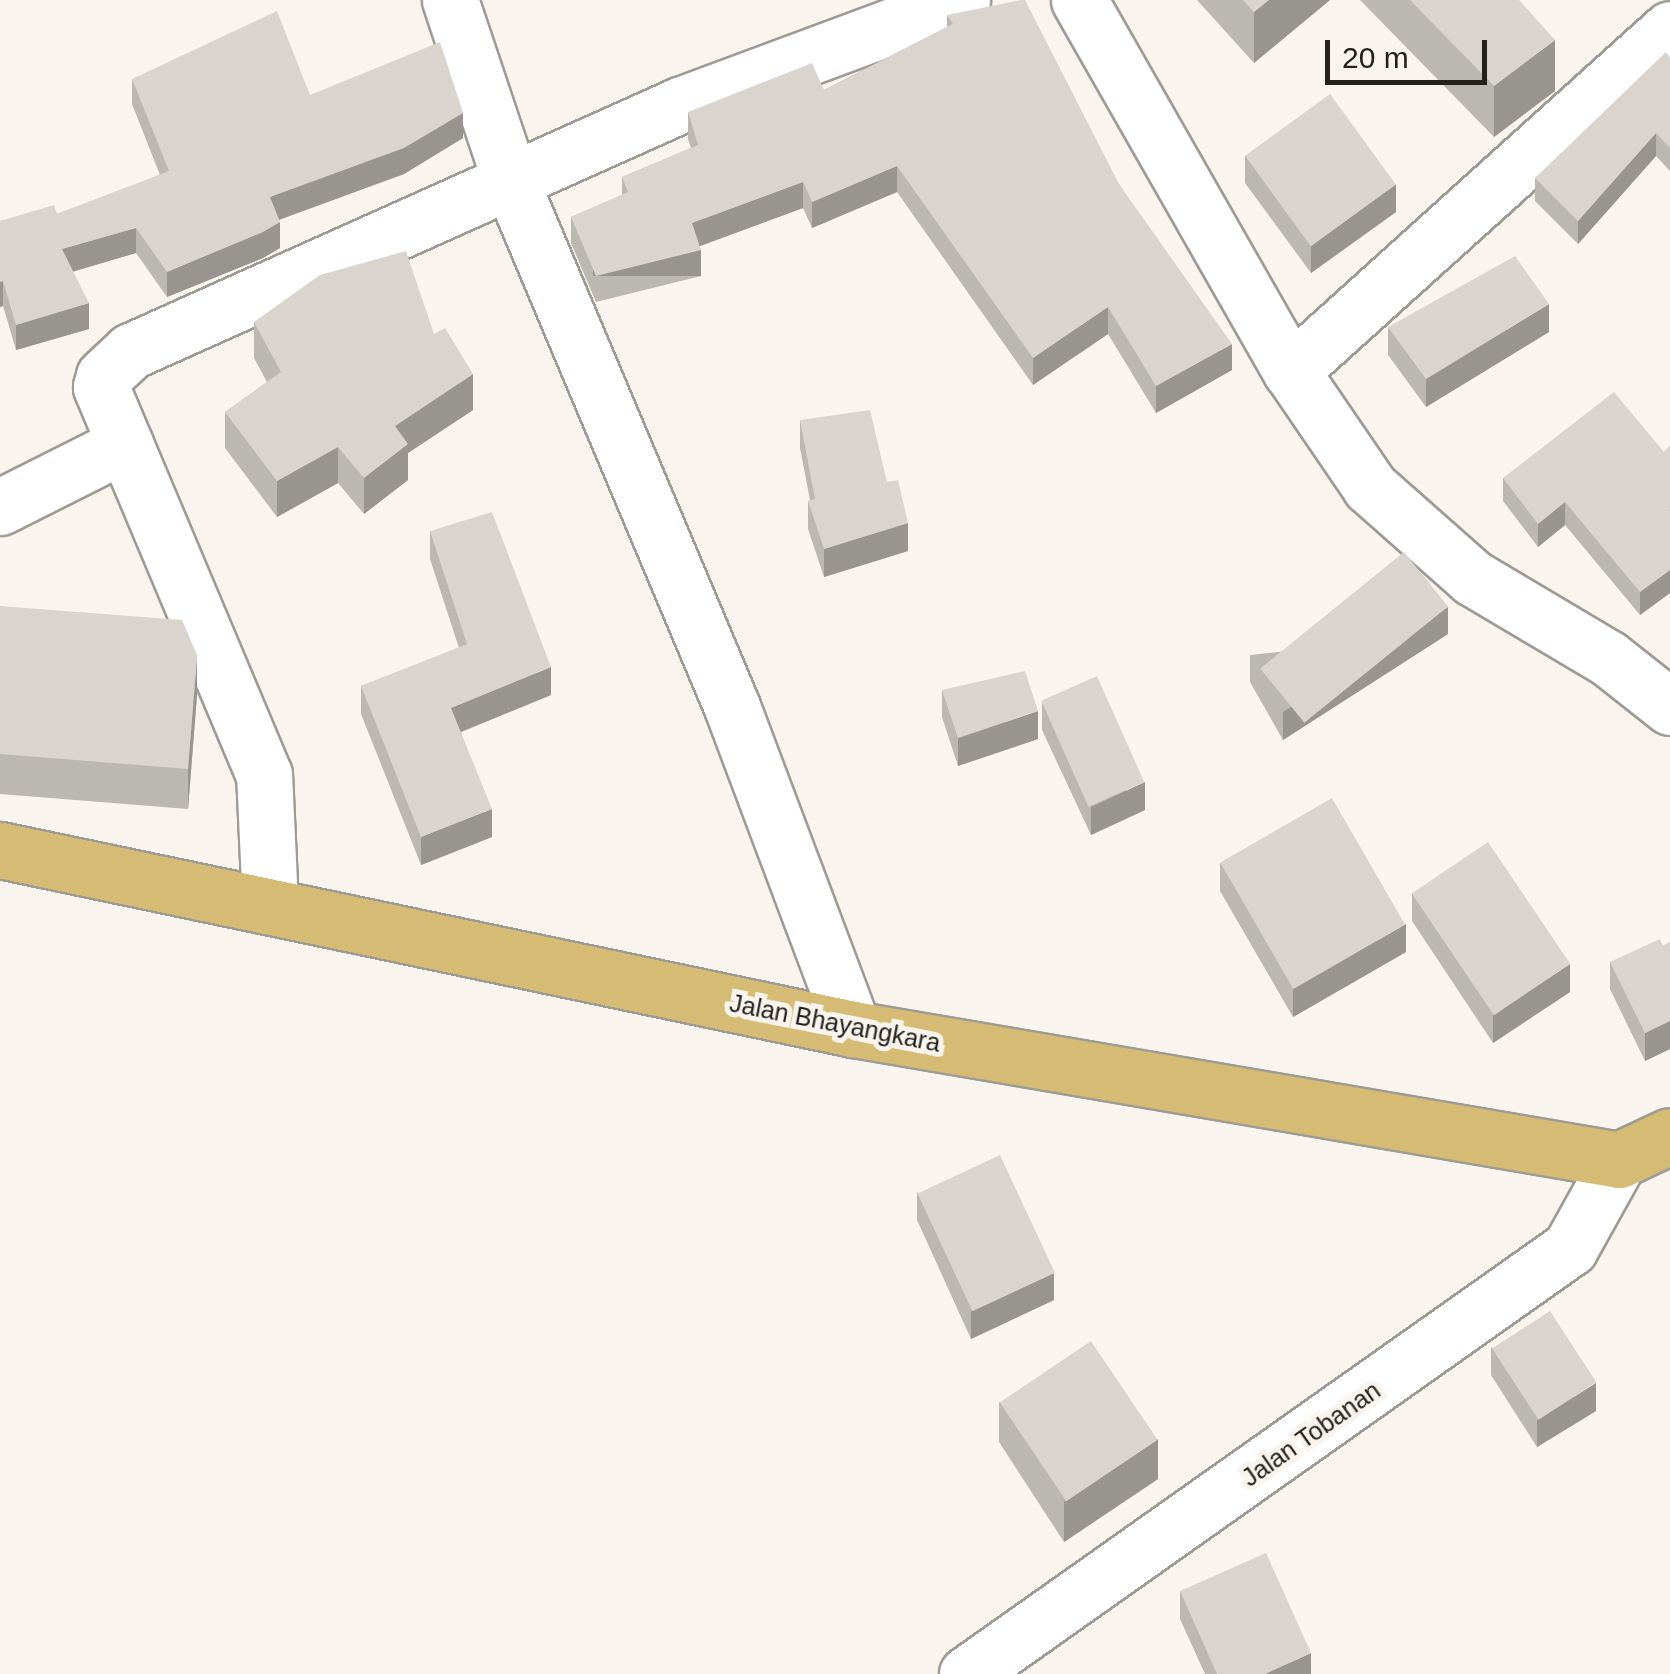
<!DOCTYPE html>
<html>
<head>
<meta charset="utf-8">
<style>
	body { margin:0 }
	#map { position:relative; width:1670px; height:1674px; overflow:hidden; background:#f9f5ee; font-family:Arial,sans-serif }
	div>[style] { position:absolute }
	.roads { filter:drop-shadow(2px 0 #9e9b94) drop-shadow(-2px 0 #9e9b94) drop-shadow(0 2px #9e9b94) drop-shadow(0 -2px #9e9b94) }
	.minor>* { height:55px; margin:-27.5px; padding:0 27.5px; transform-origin:27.5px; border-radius:27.5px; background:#fff }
	.major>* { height:55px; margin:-27.5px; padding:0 27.5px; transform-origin:27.5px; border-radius:27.5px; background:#d5bb74 }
	.wall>* { inset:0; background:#bbb7b1 }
	.shaded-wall>* { inset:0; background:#989590; transform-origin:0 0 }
	.building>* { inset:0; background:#d9d5ce; transform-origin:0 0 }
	span { translate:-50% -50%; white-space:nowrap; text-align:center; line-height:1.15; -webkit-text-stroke:10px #f9f5ee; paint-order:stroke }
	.street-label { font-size:25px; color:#22211e }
	.scale { position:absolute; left:1325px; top:40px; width:162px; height:45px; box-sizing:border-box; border:5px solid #22211e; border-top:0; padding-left:12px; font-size:30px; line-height:35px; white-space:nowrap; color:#22211e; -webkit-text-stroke:8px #f9f5ee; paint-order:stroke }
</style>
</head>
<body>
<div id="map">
	<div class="roads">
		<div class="minor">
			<i style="left:450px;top:0;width:192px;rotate:71.5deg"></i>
			<i style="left:511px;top:182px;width:570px;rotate:67.17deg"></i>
			<i style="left:732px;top:707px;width:344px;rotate:69.4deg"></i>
			<i style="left:1079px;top:0;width:427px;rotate:60.3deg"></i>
			<i style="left:1291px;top:371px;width:140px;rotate:55.7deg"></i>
			<i style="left:1370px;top:487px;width:137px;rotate:41.5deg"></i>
			<i style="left:1473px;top:578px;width:157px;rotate:30.7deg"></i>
			<i style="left:1608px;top:658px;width:79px;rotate:38.3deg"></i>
			<i style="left:1291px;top:371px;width:510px;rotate:-42.06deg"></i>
			<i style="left:0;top:507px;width:140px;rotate:-26.7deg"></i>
			<i style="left:270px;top:905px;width:130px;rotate:-92.6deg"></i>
			<i style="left:264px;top:775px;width:421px;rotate:-112.8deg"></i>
			<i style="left:101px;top:387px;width:11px;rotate:-75deg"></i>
			<i style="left:104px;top:376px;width:37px;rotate:-43deg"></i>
			<i style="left:131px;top:351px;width:602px;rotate:-24.14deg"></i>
			<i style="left:680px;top:105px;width:301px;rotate:-20.4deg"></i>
			<i style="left:967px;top:1674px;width:738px;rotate:-35.24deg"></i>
			<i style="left:1570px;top:1248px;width:101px;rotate:-60.9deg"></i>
		</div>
		<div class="major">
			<i style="left:0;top:850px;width:872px;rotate:11.85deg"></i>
			<i style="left:853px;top:1029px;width:777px;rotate:9.7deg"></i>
			<i style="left:1619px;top:1160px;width:56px;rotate:-25.2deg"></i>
		</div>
	</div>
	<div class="wall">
		<i style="clip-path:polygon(1197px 0,1330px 0,1254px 63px)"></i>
		<i style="clip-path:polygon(1360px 0,1519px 0,1555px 91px,1494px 137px)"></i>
		<i style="clip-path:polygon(947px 15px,1119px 184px,1232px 370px,1156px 413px,1108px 334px,1033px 385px,897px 192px,812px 228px,803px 208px,700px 246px,701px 276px,596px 302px,571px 243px,571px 217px,622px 195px,622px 177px,691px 148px,688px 139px,688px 112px,824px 90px,947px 27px)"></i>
		<i style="clip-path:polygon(1670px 58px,1670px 171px,1656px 156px,1578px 244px,1535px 201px,1535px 178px)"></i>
		<i style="clip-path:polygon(132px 79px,310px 95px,463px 138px,404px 174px,279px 220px,280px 248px,263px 258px,167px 297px,136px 253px,73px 271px,89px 329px,16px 350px,3px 306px,0 308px,0 221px,57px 214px,160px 175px,132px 104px)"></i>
		<i style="clip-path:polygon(1245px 156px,1396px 212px,1311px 273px,1245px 183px)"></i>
		<i style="clip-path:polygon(254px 322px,434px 334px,473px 410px,408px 453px,408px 480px,364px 514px,338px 483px,277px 517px,225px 448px,225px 412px,267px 382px,254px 358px)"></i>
		<i style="clip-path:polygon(1388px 327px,1549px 332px,1426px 407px,1388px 355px)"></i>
		<i style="clip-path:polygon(800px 420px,887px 482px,908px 551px,824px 577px,808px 529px,808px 501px,810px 500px,800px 448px)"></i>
		<i style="clip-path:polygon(1670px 446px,1670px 593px,1640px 615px,1565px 525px,1538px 547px,1503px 501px,1503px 478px,1664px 452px)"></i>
		<i style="clip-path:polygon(430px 531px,551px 695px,461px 732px,492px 837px,421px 865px,361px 714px,361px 686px,459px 648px,430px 559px)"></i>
		<i style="clip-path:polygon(0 606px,197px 695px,188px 809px,0 794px)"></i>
		<i style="clip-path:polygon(1448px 634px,1283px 740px,1250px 682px,1250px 655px)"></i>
		<i style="clip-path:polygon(942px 690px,1038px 739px,958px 766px,942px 717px)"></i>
		<i style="clip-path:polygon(1042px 702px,1145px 810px,1091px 835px,1042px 730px)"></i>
		<i style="clip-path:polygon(1220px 863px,1406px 952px,1293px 1017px,1220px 891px)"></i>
		<i style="clip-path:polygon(1412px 893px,1570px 992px,1493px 1043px,1412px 921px)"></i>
		<i style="clip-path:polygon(1670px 942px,1670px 1049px,1645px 1061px,1610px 989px,1610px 962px,1663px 946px)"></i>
		<i style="clip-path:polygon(917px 1192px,1054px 1300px,971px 1339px,917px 1220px)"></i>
		<i style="clip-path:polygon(1491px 1347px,1596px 1411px,1537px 1447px,1491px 1375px)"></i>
		<i style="clip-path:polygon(999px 1402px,1158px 1479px,1064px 1542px,999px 1442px)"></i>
		<i style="clip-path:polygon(1180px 1591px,1311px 1674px,1205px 1674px,1180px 1619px)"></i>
	</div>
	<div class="shaded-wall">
		<i style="clip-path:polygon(1269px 0,1330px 0,1254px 63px,1254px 12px)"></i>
		<i style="clip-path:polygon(1555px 40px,1555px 91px,1494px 137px,1494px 86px)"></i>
		<i style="clip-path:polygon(463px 113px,463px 138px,404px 174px,270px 223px,270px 197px)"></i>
		<i style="clip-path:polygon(1656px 133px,1656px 156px,1578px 244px,1578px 221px)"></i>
		<i style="clip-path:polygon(897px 166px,897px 192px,812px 228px,812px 202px)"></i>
		<i style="clip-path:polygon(803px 182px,803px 208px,692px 249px,692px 223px)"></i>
		<i style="clip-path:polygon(1396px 184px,1396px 212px,1311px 273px,1311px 246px)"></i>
		<i style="clip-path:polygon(280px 222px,280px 248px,263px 258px,167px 297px,167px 272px)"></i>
		<i style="clip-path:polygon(136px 228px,136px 253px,62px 275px,62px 249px)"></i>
		<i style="left:701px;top:250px;width:26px;height:108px;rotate:90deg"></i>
		<i style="left:3px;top:281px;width:25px;height:3px;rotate:90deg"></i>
		<i style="clip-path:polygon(89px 303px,89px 329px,16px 350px,16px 325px)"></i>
		<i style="clip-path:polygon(1549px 304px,1549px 332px,1426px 407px,1426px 379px)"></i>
		<i style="clip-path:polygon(1108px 307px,1108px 334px,1033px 385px,1033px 358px)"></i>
		<i style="clip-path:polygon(1232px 344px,1232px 370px,1156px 413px,1156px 386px)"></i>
		<i style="clip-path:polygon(473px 374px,473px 410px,408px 453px,408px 480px,364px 514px,364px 478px,395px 426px)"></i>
		<i style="clip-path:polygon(338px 447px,338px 483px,277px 517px,277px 481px)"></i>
		<i style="clip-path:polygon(1565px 502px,1565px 525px,1538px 547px,1538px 524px)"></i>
		<i style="clip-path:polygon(908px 523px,908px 551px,824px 577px,824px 549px)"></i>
		<i style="clip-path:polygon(1670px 570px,1670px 593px,1640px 615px,1640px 592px)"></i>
		<i style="clip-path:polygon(1448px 607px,1448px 634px,1283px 740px,1283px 712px)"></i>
		<i style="clip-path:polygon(197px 655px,197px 695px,188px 809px,188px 769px)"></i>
		<i style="clip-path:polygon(551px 667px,551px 695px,451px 736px,451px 708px)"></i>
		<i style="clip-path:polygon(1038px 711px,1038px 739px,958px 766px,958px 738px)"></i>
		<i style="clip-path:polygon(1145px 782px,1145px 810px,1091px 835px,1091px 807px)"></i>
		<i style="clip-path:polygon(492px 809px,492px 837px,421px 865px,421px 837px)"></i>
		<i style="clip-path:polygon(1406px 924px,1406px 952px,1293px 1017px,1293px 989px)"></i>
		<i style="clip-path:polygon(1570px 964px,1570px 992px,1493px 1043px,1493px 1015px)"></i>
		<i style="clip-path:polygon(1670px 1021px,1670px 1049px,1645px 1061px,1645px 1033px)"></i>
		<i style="clip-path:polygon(1054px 1273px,1054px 1300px,971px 1339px,971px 1311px)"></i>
		<i style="clip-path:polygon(1596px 1383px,1596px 1411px,1537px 1447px,1537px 1420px)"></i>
		<i style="clip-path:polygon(1158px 1439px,1158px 1479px,1064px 1542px,1064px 1502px)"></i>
		<i style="clip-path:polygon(1311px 1653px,1311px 1674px,1265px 1674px)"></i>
	</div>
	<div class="building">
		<i style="clip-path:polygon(1021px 0,1025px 0,1119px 184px,1232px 344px,1156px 386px,1108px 307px,1033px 358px,897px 166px,812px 202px,803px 182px,692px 223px,701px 250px,596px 276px,571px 217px,628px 192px,622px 177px,698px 145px,688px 112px,812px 63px,824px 90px,953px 24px,947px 15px)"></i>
		<i style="clip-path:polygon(1243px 0,1269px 0,1254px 12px)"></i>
		<i style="clip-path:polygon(1410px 0,1519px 0,1555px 40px,1494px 86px)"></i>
		<i style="clip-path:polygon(277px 11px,310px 95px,440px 42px,463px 113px,404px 148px,270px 197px,280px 222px,263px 232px,167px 272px,136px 228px,62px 249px,89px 303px,16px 325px,3px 281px,0 282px,0 221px,54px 205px,57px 214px,169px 171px,132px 79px)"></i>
		<i style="clip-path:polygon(1666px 52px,1670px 58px,1670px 148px,1656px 133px,1578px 221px,1535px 178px)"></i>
		<i style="left:1330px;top:94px;width:112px;height:105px;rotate:54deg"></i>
		<i style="clip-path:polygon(406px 251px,434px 334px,445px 328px,473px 374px,395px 426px,408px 444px,364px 478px,338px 447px,277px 481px,225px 412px,281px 372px,254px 322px,320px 275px)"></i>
		<i style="clip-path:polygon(1515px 256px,1549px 304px,1426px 379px,1388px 327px)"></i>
		<i style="clip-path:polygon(1614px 392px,1664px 452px,1670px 446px,1670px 509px,1669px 510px,1670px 511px,1670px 570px,1640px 592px,1565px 502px,1538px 524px,1503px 478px)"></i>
		<i style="clip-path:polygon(870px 410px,887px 482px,898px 480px,908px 523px,824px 549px,808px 501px,815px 499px,800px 420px)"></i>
		<i style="clip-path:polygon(492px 512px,551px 667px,451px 708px,492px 809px,421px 837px,361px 686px,467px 644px,430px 531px)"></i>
		<i style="left:1404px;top:552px;width:70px;height:185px;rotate:51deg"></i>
		<i style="clip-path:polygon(0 606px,182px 620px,197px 655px,188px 769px,0 754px)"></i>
		<i style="clip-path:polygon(1025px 671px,1038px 711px,958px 738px,942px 690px)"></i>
		<i style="left:1097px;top:676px;width:116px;height:61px;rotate:66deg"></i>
		<i style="left:1332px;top:798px;width:146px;height:129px;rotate:60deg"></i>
		<i style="left:1488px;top:842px;width:147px;height:92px;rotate:56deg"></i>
		<i style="clip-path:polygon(1660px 939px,1663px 946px,1670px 942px,1670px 1021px,1645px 1033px,1610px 962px)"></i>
		<i style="left:1000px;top:1155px;width:130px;height:91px;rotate:65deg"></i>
		<i style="left:1550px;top:1311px;width:85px;height:69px;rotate:57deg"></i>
		<i style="left:1091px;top:1341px;width:119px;height:110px;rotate:56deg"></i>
		<i style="clip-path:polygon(1266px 1553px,1311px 1653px,1265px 1674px,1217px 1674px,1180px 1591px)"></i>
	</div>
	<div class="street-label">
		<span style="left:835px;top:1023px;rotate:11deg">Jalan Bhayangkara</span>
		<span style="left:1311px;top:1434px;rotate:-35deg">Jalan Tobanan</span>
	</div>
	<div class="scale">20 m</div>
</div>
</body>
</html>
